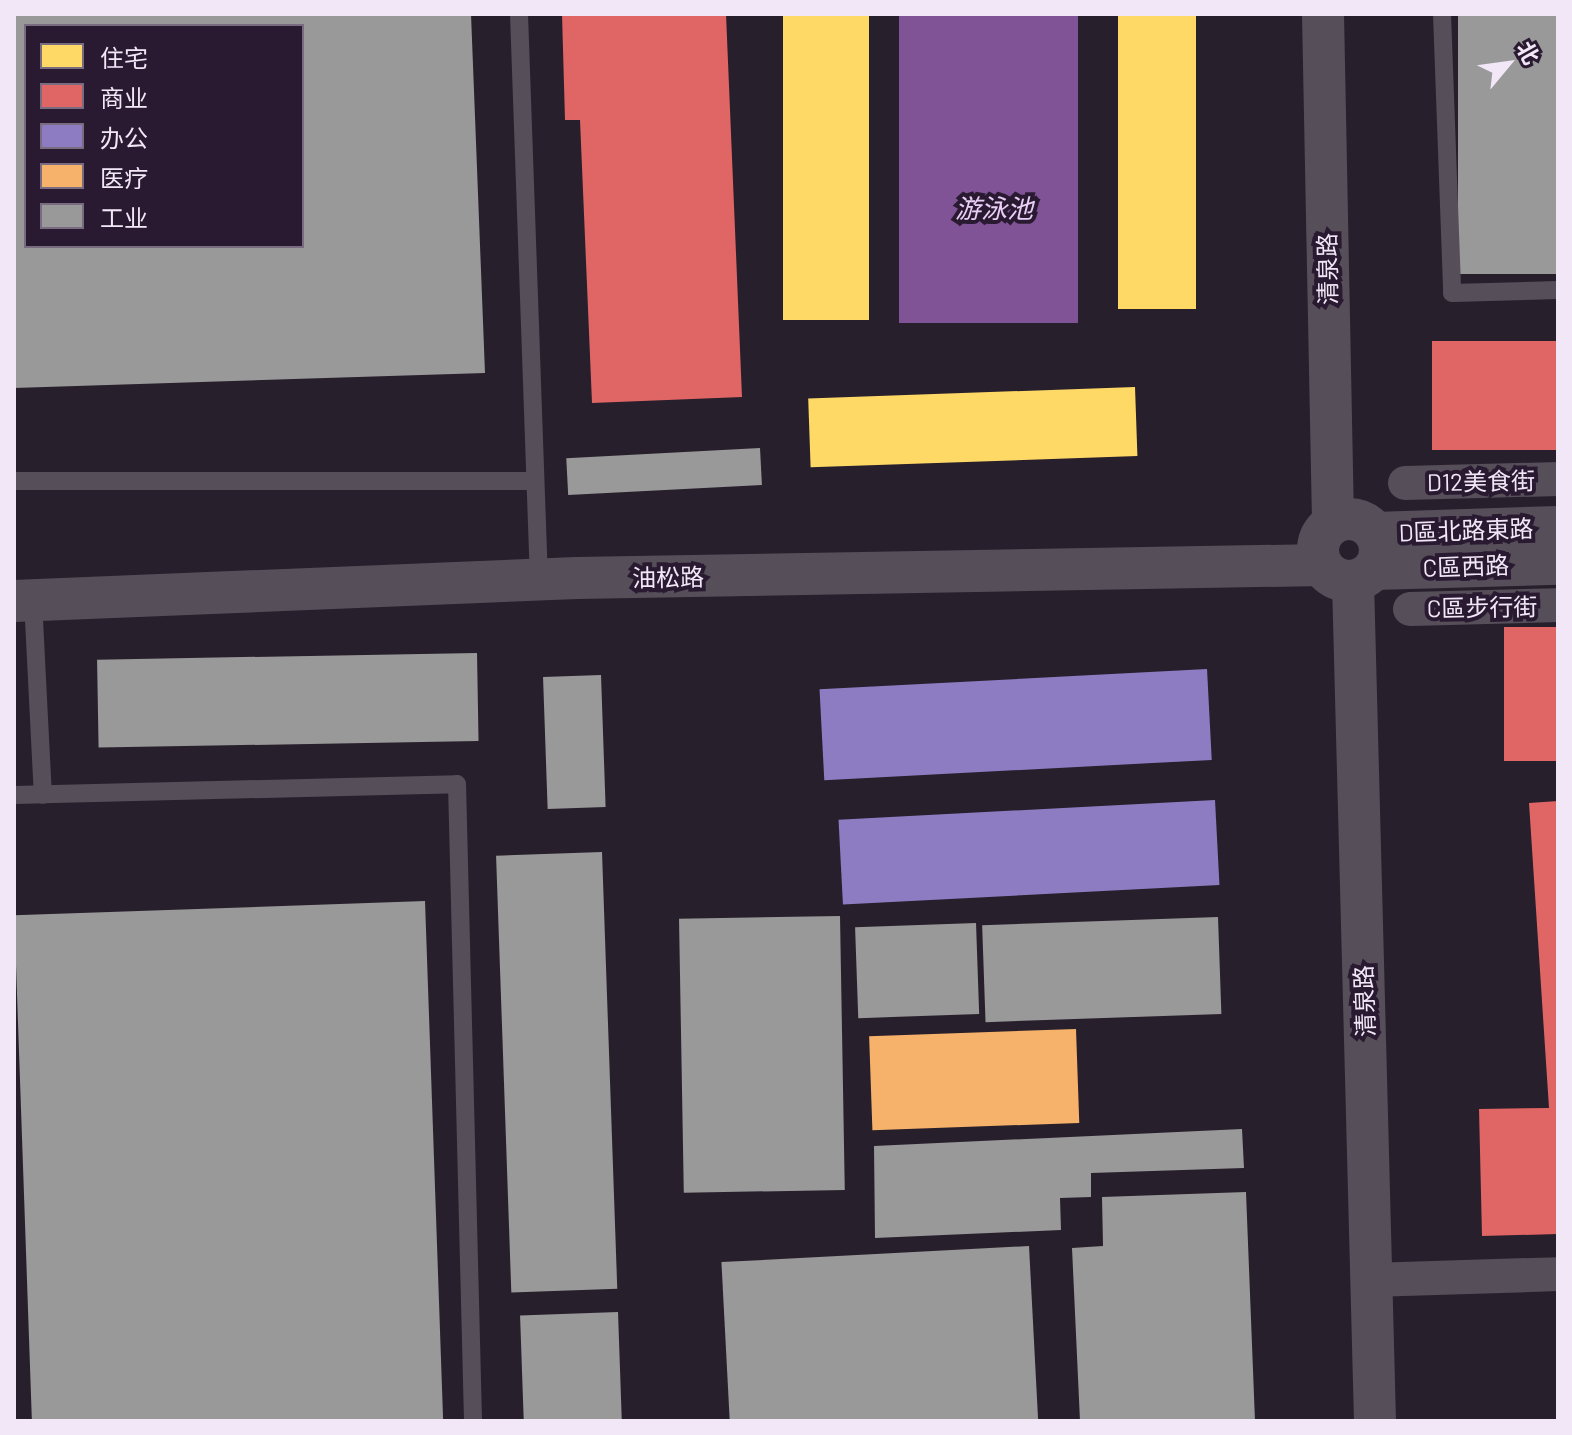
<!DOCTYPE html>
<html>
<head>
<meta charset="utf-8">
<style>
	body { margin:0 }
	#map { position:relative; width:1572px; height:1435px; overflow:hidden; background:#281f2c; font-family:Barlow,"Noto Sans SC",sans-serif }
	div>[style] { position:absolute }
	.water>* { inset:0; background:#805296; transform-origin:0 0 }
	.homes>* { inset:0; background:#ffd966; transform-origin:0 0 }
	.shops>* { inset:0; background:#e06666; transform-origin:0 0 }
	.offices>* { inset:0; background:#8e7cc3; transform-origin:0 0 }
	.health>* { inset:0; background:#f6b26b; transform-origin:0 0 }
	.industry>* { inset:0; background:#999; transform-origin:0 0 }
	.service>* { height:18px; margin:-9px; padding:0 9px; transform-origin:9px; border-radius:9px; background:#564f5a }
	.minor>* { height:34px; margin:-17px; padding:0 17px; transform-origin:17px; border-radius:17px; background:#564f5a }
	.tertiary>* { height:42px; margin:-21px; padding:0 21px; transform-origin:21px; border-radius:21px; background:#564f5a }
	.tertiary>.ring { margin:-21px; padding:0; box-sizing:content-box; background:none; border:42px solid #564f5a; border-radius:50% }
	span { translate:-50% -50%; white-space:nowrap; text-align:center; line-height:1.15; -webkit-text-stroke:8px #291a31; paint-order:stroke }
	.street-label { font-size:24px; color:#f1e7f6 }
	.water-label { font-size:26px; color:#e9cef6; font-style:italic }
	.frame { position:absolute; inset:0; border:16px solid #f1e7f6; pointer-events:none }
	.legend { position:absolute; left:24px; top:24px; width:280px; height:224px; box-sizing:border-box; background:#291a31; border:2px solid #796c80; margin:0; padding:10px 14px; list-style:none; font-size:24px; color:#f1e7f6 }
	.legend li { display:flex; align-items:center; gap:16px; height:40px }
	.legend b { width:40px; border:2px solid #796c80 }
	.north { position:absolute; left:1468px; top:24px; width:80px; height:80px; -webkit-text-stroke:6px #291a31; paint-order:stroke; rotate:61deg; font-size:22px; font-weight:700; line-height:32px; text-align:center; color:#f1e7f6 }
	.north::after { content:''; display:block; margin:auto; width:28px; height:36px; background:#f1e7f6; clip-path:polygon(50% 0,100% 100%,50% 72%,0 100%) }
</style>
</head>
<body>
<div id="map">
	<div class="water">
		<i style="left:899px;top:14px;width:179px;height:309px"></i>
	</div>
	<div class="homes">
		<i style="left:783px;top:14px;width:86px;height:306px"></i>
		<i style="left:1118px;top:14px;width:78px;height:295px"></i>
		<i style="left:1135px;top:387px;width:69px;height:327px;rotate:88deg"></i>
	</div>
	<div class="shops">
		<i style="clip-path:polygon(562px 14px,726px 14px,742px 397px,592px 403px,580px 120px,565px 120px)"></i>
		<i style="left:1558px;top:341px;width:109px;height:126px;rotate:90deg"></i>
		<i style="left:1558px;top:627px;width:134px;height:54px;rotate:90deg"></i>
		<i style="clip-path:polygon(1558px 801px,1558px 1234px,1482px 1236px,1479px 1109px,1549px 1108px,1529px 803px)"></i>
	</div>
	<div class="offices">
		<i style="left:1207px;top:669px;width:91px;height:388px;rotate:87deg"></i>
		<i style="left:1215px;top:800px;width:85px;height:377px;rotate:87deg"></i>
	</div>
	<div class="health">
		<i style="left:1076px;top:1029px;width:94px;height:207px;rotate:88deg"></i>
	</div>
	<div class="industry">
		<i style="clip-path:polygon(evenodd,14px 14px,471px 14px,485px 373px,14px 388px,14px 14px,26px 26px,302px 26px,302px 246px,26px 246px,26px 26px)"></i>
		<i style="left:1458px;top:14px;width:100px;height:260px"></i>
		<i style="left:760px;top:448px;width:37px;height:194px;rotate:87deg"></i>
		<i style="left:477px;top:653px;width:88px;height:380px;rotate:89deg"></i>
		<i style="left:601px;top:675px;width:132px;height:58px;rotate:88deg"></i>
		<i style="left:602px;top:852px;width:437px;height:106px;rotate:88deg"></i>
		<i style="left:425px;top:901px;width:520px;height:411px;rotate:88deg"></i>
		<i style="left:840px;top:916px;width:274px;height:161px;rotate:89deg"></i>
		<i style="left:1218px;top:917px;width:97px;height:236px;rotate:88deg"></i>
		<i style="left:976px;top:923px;width:91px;height:121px;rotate:88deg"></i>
		<i style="clip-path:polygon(1242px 1129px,1244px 1168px,1091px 1173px,1091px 1197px,1060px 1198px,1061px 1230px,875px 1238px,874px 1146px)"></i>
		<i style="clip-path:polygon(1246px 1192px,1255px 1421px,1080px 1421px,1072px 1248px,1103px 1246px,1102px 1197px)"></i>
		<i style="left:1029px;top:1246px;width:175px;height:308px;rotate:87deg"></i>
		<i style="left:618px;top:1312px;width:109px;height:98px;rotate:88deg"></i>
	</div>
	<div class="service">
		<i style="left:519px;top:14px;width:566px;rotate:87.98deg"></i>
		<i style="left:1442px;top:14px;width:279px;rotate:87.9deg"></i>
		<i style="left:1452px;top:293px;width:106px;rotate:-1.6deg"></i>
		<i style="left:14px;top:481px;width:521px"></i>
		<i style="left:33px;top:600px;width:195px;rotate:87.1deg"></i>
		<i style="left:14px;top:795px;width:443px;rotate:-1.4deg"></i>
		<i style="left:457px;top:784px;width:637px;rotate:88.56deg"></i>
	</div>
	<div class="minor">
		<i style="left:1405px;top:483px;width:153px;rotate:-1.5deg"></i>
		<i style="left:1410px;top:609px;width:148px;rotate:-1.5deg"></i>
		<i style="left:1371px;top:1280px;width:187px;rotate:-1.8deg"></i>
	</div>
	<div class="tertiary">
		<i style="left:1323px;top:14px;width:509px;rotate:88.87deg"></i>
		<i class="ring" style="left:1318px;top:519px;width:20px;height:20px"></i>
		<i style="left:1375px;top:533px;width:183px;rotate:-1.9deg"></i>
		<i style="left:1374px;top:569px;width:184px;rotate:-1.6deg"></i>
		<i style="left:1353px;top:581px;width:840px;rotate:88.5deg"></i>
		<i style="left:14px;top:601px;width:563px;rotate:-2.34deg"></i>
		<i style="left:577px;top:578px;width:745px;rotate:-1deg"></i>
	</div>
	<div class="street-label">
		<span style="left:1327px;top:269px;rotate:-91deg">清泉路</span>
		<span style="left:1481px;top:481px;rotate:-1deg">D12美食街</span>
		<span style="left:1466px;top:530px;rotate:-2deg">D區北路東路</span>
		<span style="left:1466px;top:566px;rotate:-2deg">C區西路</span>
		<span style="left:668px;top:577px;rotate:-1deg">油松路</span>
		<span style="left:1482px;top:607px;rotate:-1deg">C區步行街</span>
		<span style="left:1364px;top:1001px;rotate:-92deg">清泉路</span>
	</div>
	<div class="water-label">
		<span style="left:994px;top:208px">游泳池</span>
	</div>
	<div class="frame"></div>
	<ul class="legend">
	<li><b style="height:22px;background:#ffd966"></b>住宅</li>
	<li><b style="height:22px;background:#e06666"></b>商业</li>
	<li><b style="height:22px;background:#8e7cc3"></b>办公</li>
	<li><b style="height:22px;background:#f6b26b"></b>医疗</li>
	<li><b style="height:22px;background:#999"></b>工业</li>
	</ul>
	<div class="north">北</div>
</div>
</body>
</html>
